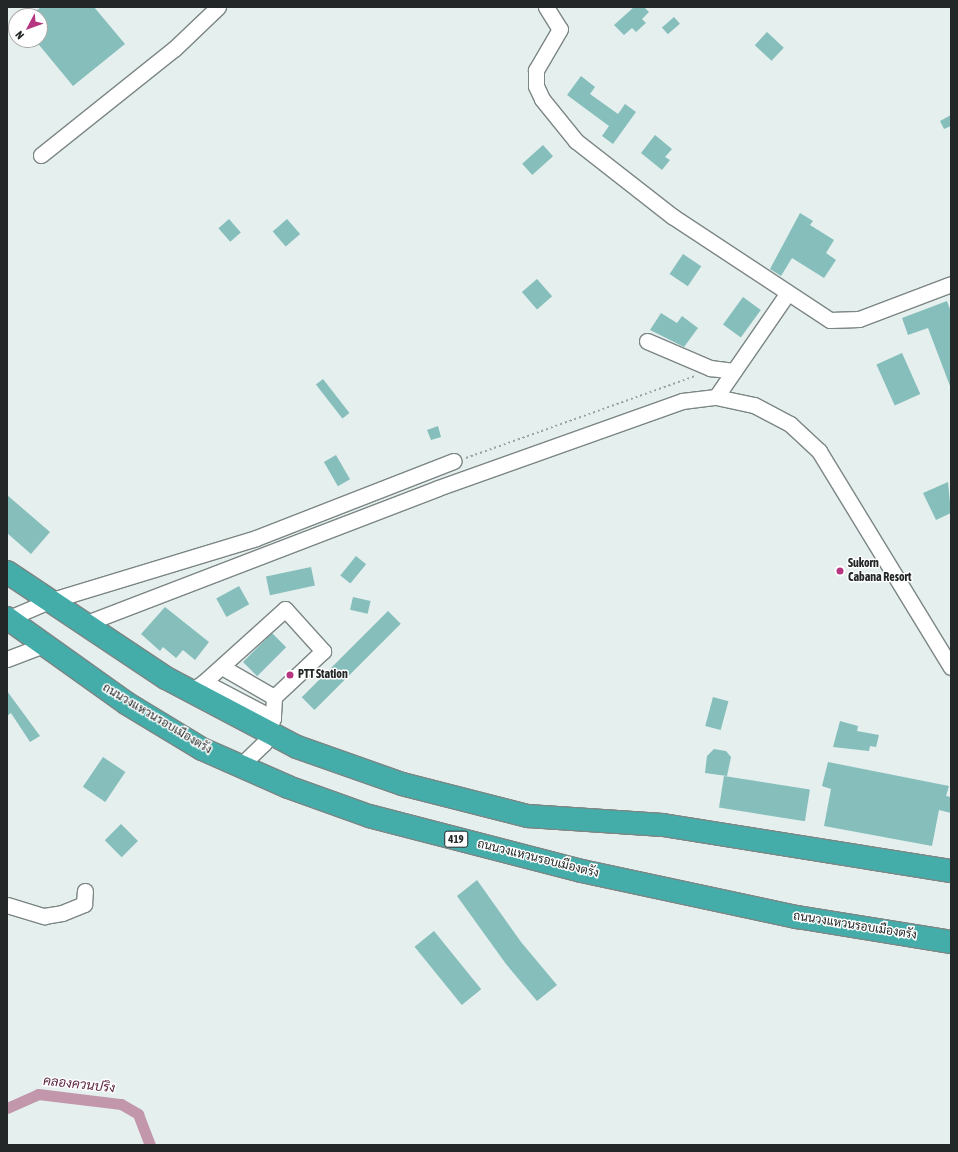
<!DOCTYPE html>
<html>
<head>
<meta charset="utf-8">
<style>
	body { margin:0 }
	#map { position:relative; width:958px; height:1152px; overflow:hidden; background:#e4efee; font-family:"Asap Condensed",Sarabun,sans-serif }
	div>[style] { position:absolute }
	.canal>* { height:11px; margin:-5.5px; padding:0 5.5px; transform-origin:5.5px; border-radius:5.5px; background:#c297ab }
	.building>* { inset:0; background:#86bebb; transform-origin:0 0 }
	.path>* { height:2px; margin-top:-1px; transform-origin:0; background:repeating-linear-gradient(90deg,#98a1a0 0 2px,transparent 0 5px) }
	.roads { filter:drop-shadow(1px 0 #7c8685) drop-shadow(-1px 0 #7c8685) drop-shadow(0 1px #7c8685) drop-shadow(0 -1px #7c8685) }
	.minor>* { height:15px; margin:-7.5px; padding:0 7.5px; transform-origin:7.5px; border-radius:7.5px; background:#fff }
	.highway>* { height:22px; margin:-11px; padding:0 11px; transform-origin:11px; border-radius:11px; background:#44adaa }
	.dots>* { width:11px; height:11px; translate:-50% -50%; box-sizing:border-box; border:2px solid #fff; border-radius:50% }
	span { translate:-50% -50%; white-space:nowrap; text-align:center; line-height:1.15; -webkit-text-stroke:3px #fff; paint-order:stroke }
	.shield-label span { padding:1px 3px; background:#fff; border:1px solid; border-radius:3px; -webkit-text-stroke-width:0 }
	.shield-label { font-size:11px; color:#232727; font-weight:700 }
	.poi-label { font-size:12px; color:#232727; font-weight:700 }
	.left { translate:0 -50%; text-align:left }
	.street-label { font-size:12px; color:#232727 }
	.water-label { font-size:13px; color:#5b2542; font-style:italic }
	.frame { position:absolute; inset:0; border:8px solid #232727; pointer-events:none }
	.north { position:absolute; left:8px; top:8px; width:40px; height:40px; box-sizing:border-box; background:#fff; border:1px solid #a7a9a9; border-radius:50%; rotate:229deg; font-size:11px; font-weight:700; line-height:16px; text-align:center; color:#232727 }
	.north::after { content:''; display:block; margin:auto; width:14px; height:18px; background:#b63580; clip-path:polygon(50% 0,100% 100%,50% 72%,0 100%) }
</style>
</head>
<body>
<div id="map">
	<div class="canal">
		<i style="left:7px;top:1108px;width:34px;rotate:-24deg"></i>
		<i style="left:38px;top:1094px;width:84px;rotate:6.9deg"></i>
		<i style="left:121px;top:1104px;width:20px;rotate:30deg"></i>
		<i style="left:138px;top:1114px;width:33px;rotate:69deg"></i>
	</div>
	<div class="building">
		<i style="clip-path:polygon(41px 7px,94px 7px,125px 44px,73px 86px,35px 40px,40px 40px,40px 16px,30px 16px)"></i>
		<i style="clip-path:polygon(634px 7px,644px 7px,649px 12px,642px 19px,646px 23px,636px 32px,632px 28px,624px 35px,614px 25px)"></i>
		<i style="left:674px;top:17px;width:9px;height:16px;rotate:49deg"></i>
		<i style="left:767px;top:32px;width:23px;height:18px;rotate:43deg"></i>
		<i style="clip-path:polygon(581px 76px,595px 87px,590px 94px,618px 114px,625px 104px,636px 112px,613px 144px,602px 136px,609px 126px,567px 95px)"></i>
		<i style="clip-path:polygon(951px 115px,951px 126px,944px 129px,940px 121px)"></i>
		<i style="clip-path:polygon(655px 135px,672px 149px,665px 157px,670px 160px,662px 170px,641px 153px)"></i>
		<i style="left:543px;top:145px;width:15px;height:28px;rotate:48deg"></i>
		<i style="clip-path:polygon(800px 213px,813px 221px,810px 225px,834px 240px,826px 253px,836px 260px,824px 278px,792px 258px,781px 276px,770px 269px)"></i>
		<i style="left:229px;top:219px;width:18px;height:14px;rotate:49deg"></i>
		<i style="left:287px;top:219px;width:20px;height:19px;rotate:49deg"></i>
		<i style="left:683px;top:254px;width:22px;height:24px;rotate:34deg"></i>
		<i style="left:537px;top:279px;width:23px;height:20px;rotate:49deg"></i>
		<i style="left:743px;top:297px;width:22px;height:34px;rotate:36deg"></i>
		<i style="clip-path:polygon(947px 301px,951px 312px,950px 386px,928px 328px,908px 335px,902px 318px)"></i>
		<i style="clip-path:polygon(661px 313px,677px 323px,682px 316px,698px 328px,684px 347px,650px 330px)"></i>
		<i style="left:902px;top:353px;width:45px;height:28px;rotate:66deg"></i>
		<i style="left:323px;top:379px;width:43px;height:9px;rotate:52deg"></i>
		<i style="clip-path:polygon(438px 426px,441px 437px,431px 440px,427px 430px)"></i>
		<i style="left:336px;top:455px;width:28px;height:14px;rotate:60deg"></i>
		<i style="clip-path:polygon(948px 482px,951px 513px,936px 520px,923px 493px)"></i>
		<i style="clip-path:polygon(7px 495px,50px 532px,31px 554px,7px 533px)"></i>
		<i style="left:356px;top:556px;width:13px;height:25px;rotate:39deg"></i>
		<i style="left:311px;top:567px;width:19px;height:46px;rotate:78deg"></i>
		<i style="left:239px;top:586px;width:21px;height:26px;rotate:61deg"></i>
		<i style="left:353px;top:597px;width:18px;height:13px;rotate:13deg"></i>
		<i style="clip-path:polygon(165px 607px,209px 642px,195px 660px,183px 650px,176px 658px,163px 647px,160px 651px,141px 634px)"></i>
		<i style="left:388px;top:611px;width:18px;height:122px;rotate:45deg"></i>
		<i style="left:272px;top:633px;width:20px;height:41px;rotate:45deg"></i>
		<i style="clip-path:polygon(7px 691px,40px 736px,30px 742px,11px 713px,7px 716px)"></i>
		<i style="left:713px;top:697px;width:16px;height:30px;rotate:15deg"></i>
		<i style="clip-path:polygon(840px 721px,858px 726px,857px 731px,879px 735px,876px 747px,870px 746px,869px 751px,833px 747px)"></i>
		<i style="clip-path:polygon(714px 749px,726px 751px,731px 757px,727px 776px,705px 773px,707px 756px)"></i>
		<i style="left:103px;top:757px;width:27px;height:36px;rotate:34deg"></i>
		<i style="clip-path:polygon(828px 762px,949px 786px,946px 796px,951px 797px,951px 813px,939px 810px,932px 846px,824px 826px,831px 789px,822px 786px)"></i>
		<i style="left:724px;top:776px;width:87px;height:32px;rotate:9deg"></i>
		<i style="left:121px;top:824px;width:24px;height:23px;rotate:45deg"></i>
		<i style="clip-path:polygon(477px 880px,521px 942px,557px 985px,537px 1001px,506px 964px,457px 896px)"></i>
		<i style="left:434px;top:931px;width:75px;height:25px;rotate:51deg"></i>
	</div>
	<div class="path">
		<i style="left:466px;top:458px;width:243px;rotate:-19.7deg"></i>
	</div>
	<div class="roads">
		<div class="minor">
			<i style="left:546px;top:7px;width:26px;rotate:58deg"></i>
			<i style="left:560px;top:29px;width:48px;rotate:120.3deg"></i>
			<i style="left:536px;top:70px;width:16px;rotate:90deg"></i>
			<i style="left:536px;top:86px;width:14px;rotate:65deg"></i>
			<i style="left:542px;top:99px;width:54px;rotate:51deg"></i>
			<i style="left:576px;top:141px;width:122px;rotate:38deg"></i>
			<i style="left:672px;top:216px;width:189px;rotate:33.4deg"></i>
			<i style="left:830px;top:320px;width:29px;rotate:-2deg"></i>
			<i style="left:859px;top:319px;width:98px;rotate:-20.8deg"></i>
			<i style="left:41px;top:155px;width:170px;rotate:-38.6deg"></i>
			<i style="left:174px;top:49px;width:61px;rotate:-43.7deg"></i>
			<i style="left:647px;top:341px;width:69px;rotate:23.2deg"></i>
			<i style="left:710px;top:368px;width:24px;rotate:7deg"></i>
			<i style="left:716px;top:397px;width:125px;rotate:-55.4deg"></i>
			<i style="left:7px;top:619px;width:46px;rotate:-23.2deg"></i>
			<i style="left:49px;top:601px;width:216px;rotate:-16.9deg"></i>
			<i style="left:256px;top:538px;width:212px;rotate:-21.3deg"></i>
			<i style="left:84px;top:624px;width:379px;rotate:-21deg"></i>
			<i style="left:438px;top:488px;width:259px;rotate:-19.6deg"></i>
			<i style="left:682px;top:401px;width:34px;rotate:-7deg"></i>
			<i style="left:716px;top:397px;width:39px;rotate:12deg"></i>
			<i style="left:754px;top:405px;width:41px;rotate:27.8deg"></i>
			<i style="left:790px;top:424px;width:40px;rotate:43deg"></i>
			<i style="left:819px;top:451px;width:253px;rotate:58.6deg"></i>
			<i style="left:7px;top:659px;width:40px;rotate:-21deg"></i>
			<i style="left:222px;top:667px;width:60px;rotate:30deg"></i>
			<i style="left:204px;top:682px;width:109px;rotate:-42deg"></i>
			<i style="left:285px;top:609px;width:57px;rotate:47.9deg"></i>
			<i style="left:323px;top:651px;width:67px;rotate:136.8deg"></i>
			<i style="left:274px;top:697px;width:21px;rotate:93deg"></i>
			<i style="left:197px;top:687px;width:9px;rotate:-36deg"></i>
			<i style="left:204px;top:682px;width:78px;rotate:27.6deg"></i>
			<i style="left:273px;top:718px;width:27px;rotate:110deg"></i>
			<i style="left:264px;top:743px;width:33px;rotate:136deg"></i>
			<i style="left:7px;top:905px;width:39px;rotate:17deg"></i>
			<i style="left:44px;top:916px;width:18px;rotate:-9deg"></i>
			<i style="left:62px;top:913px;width:24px;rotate:-22deg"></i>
			<i style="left:84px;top:904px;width:13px;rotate:-86deg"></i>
		</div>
		<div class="highway">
			<i style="left:7px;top:572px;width:191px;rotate:33.7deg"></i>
			<i style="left:166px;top:678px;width:148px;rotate:27.8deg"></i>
			<i style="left:297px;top:747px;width:111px;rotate:19.4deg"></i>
			<i style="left:402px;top:784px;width:130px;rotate:14.3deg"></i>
			<i style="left:528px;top:816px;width:135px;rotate:3.8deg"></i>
			<i style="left:663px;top:825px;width:292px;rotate:9.1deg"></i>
			<i style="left:7px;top:618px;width:146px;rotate:35.5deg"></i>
			<i style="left:126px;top:703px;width:89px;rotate:31.2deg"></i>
			<i style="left:202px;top:749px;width:94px;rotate:23.8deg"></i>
			<i style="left:288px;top:787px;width:86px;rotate:19.7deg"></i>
			<i style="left:369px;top:816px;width:220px;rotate:14.5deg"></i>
			<i style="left:582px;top:871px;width:220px;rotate:12.1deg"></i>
			<i style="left:797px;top:917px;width:156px;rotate:9.2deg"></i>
		</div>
	</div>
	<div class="dots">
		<i style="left:840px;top:571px;background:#b63580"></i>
		<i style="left:290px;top:675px;background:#b63580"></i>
	</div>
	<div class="shield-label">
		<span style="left:456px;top:839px">419</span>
	</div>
	<div class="poi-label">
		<span class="left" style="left:848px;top:571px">Sukorn<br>Cabana Resort</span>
		<span class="left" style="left:298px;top:675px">PTT Station</span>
	</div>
	<div class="street-label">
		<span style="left:157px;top:719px;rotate:31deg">ถนนวงแหวนรอบเมืองตรัง</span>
		<span style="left:538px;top:859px;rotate:14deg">ถนนวงแหวนรอบเมืองตรัง</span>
		<span style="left:855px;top:926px;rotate:9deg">ถนนวงแหวนรอบเมืองตรัง</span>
	</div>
	<div class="water-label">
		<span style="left:79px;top:1085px;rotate:6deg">คลองควนปริง</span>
	</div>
	<div class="frame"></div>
	<div class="north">N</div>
</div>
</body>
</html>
